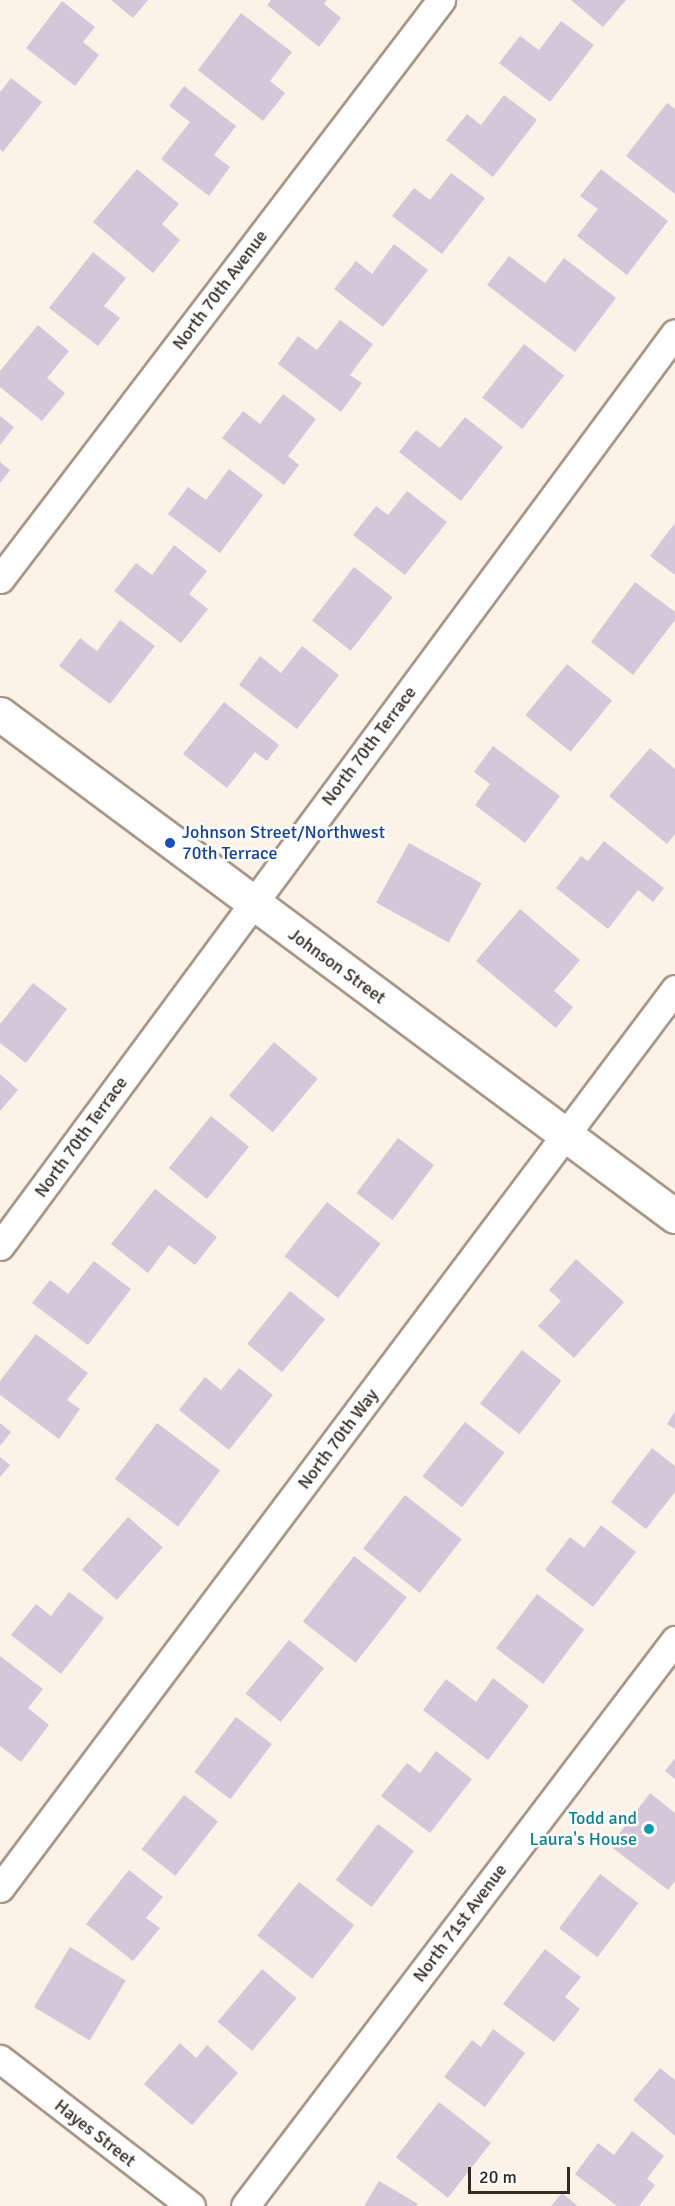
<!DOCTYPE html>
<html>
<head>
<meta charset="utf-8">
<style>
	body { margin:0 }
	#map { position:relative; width:675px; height:2206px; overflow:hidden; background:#fcf2e8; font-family:Signika,sans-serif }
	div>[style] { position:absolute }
	.building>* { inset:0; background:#d5c7d9; transform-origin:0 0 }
	.roads { filter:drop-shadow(2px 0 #a89788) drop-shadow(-2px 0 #a89788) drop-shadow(0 2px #a89788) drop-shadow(0 -2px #a89788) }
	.minor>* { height:27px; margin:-13.5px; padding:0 13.5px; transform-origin:13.5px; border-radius:13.5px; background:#fff }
	.tertiary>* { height:33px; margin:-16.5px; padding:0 16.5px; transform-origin:16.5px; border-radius:16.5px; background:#fff }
	.dots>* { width:16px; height:16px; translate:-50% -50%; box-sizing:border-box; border:3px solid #fff; border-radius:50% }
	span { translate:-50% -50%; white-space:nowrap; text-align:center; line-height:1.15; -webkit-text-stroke:5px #fff; paint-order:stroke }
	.street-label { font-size:18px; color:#322b25 }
	.transit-label { font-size:18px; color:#164399 }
	.left { translate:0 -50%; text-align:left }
	.culture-label { font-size:18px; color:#0d838f }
	.right { translate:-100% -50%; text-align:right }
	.scale { position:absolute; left:468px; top:2167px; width:102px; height:27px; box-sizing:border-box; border:3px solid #322b25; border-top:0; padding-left:8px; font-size:18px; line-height:21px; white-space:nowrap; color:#322b25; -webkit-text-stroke:4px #fff; paint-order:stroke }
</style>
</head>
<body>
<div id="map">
	<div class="building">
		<i style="clip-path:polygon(111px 0,148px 0,133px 18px)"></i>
		<i style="clip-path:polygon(271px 0,327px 0,324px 4px,341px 18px,319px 47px,267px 5px)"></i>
		<i style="clip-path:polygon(571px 0,626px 0,603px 27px)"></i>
		<i style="clip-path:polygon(62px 1px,95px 27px,83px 42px,99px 55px,75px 86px,26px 48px)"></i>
		<i style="clip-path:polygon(241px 13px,292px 52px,270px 81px,285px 93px,263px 121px,198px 70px)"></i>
		<i style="clip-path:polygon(561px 21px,594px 45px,550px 102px,499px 63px,520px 36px,539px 50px)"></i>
		<i style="clip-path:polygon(11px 78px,42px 102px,3px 152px,0 149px,0 92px)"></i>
		<i style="clip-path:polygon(184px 86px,236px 126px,214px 155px,230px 167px,209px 196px,161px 159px,190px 122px,169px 106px)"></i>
		<i style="clip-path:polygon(504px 95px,537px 120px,493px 177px,446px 140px,467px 114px,481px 125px)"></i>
		<i style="clip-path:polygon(667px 103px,675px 109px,675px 194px,626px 156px)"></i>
		<i style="clip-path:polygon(137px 169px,179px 204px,162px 224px,180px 240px,153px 273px,93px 222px)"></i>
		<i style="clip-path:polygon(601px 169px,668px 221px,627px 275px,577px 236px,598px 209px,580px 196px)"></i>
		<i style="clip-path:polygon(451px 173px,485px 198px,442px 254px,392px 216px,414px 188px,430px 200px)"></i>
		<i style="clip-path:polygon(394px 244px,428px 270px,383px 327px,334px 289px,356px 261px,372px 274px)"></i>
		<i style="clip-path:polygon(93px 252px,126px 278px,104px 306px,120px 318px,98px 346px,49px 308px)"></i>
		<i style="clip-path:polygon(509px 256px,545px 283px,564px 258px,616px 298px,575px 352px,487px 285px)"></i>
		<i style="clip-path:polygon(340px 320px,373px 344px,350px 375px,362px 383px,341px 412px,278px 364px,298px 336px,317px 350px)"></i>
		<i style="clip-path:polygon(38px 325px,69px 351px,47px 378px,65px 393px,42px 421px,0 387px,0 371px)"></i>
		<i style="left:524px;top:344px;width:51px;height:68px;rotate:38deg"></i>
		<i style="clip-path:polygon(283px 394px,316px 419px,288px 456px,299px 465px,284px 485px,222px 438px,243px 411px,260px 424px)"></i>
		<i style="clip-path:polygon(0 416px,14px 427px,0 445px)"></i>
		<i style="clip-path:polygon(465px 417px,503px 447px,461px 501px,399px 452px,416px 430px,440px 448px)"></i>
		<i style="clip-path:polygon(0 462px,10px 470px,0 483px)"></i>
		<i style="clip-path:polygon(229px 469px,263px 495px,220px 553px,168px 514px,188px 487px,206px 500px)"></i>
		<i style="clip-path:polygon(407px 491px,447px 522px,405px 575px,353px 535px,376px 506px,388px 515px)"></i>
		<i style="clip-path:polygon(675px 523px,675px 575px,650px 556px)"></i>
		<i style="clip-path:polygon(174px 545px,207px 571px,189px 594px,208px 609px,181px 643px,114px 591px,136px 563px,152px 575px)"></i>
		<i style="left:354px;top:567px;width:49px;height:68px;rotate:38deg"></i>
		<i style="clip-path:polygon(635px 582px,675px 612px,675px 620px,633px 675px,591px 642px)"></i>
		<i style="clip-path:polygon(120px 620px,155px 646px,110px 704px,59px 666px,80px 638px,97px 651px)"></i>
		<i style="clip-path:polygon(302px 646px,339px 675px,297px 729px,239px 685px,260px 656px,281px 673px)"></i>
		<i style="left:567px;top:664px;width:58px;height:66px;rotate:39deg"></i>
		<i style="clip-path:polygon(224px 702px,279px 745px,267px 761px,255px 752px,227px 788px,183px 754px)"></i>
		<i style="clip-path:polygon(493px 746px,560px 796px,525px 843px,475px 805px,490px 784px,474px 772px)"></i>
		<i style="clip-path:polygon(650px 748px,675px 769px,675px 834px,667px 844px,609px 796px)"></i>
		<i style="clip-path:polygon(604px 841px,664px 888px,653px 902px,638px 890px,608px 929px,556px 888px,581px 856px,588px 861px)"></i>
		<i style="left:409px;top:843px;width:83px;height:68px;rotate:29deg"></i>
		<i style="clip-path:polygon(520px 909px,580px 960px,554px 991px,573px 1007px,556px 1028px,476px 961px)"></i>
		<i style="clip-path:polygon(33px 983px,67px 1009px,26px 1063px,0 1043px,0 1024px)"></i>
		<i style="left:274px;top:1042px;width:57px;height:70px;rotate:40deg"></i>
		<i style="clip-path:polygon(0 1074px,18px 1090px,0 1111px)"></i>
		<i style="left:211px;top:1116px;width:49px;height:67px;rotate:39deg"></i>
		<i style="left:398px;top:1138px;width:45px;height:69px;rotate:37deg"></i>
		<i style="clip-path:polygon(155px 1189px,217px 1237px,195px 1265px,169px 1245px,148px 1273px,111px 1244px)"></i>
		<i style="left:327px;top:1202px;width:68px;height:69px;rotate:38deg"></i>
		<i style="clip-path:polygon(576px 1259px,624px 1302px,574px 1358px,538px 1326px,561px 1301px,549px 1290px)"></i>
		<i style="clip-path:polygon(94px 1261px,131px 1289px,88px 1345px,32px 1303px,50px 1280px,68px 1294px)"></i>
		<i style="left:290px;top:1291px;width:45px;height:68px;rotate:39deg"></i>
		<i style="clip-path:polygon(36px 1334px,88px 1373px,67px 1400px,80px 1409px,59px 1439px,0 1395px,0 1381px)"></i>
		<i style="left:522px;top:1350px;width:50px;height:68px;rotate:38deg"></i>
		<i style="clip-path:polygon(239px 1368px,273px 1395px,229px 1450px,179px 1410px,205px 1377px,221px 1390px)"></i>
		<i style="clip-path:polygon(675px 1411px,675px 1429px,667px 1424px)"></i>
		<i style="left:465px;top:1422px;width:50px;height:69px;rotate:38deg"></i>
		<i style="clip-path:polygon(0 1423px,11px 1432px,0 1446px)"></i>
		<i style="left:157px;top:1423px;width:79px;height:70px;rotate:37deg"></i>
		<i style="clip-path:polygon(652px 1448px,675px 1466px,675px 1492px,646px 1529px,611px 1502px)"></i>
		<i style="clip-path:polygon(0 1457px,10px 1465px,0 1477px)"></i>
		<i style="left:405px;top:1495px;width:72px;height:68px;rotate:38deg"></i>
		<i style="left:128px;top:1517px;width:46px;height:70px;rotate:41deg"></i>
		<i style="clip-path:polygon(601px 1525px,636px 1552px,593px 1607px,545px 1570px,570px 1537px,584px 1548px)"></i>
		<i style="left:354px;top:1556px;width:67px;height:83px;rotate:38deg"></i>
		<i style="clip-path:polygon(69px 1592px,104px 1618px,61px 1674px,11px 1635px,36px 1604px,51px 1616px)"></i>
		<i style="left:537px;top:1594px;width:59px;height:68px;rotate:37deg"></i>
		<i style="left:289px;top:1640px;width:45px;height:69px;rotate:39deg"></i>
		<i style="clip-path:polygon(0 1656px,43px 1689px,28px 1708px,49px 1725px,21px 1762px,0 1746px)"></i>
		<i style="clip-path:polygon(493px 1678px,529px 1706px,488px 1760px,423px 1710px,446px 1679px,476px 1702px)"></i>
		<i style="left:236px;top:1717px;width:45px;height:69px;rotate:37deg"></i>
		<i style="clip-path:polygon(436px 1751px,472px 1779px,430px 1833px,381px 1796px,407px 1763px,420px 1773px)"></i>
		<i style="clip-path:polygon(675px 1758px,675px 1779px,665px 1771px)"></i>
		<i style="clip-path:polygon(650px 1793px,675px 1813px,675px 1881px,668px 1890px,610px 1846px)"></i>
		<i style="left:184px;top:1795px;width:43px;height:69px;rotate:38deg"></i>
		<i style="left:378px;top:1824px;width:45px;height:70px;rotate:37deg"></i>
		<i style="clip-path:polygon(129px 1870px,163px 1897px,146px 1918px,160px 1928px,133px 1961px,86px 1924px)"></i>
		<i style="left:600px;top:1874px;width:48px;height:68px;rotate:37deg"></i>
		<i style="left:299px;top:1882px;width:70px;height:68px;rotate:38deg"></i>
		<i style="left:70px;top:1947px;width:65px;height:70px;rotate:31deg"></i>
		<i style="clip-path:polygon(545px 1949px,581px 1977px,565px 1997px,580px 2009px,554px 2042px,503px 2004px)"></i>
		<i style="left:262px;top:1969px;width:45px;height:69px;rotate:40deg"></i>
		<i style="clip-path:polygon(493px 2029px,525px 2053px,485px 2107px,444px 2077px,472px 2040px,481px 2047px)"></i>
		<i style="clip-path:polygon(180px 2043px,196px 2058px,207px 2045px,238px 2073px,192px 2125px,144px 2084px)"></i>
		<i style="clip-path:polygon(660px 2068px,675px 2080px,675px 2136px,633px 2100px)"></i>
		<i style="left:439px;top:2102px;width:66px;height:70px;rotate:38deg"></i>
		<i style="clip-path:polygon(632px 2131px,664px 2156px,647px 2179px,655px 2185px,639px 2206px,617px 2206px,575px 2174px,598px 2143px,614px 2155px)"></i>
		<i style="clip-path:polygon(379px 2181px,418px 2204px,416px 2206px,364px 2206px)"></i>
		<i style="clip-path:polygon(562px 2193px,578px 2206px,551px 2206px)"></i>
	</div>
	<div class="roads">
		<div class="minor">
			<i style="left:0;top:579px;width:728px;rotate:-52.7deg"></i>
			<i style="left:0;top:1246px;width:1135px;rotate:-53.52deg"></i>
			<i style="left:0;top:1888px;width:1124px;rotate:-53.1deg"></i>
			<i style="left:0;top:2059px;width:241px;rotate:37.6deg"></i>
			<i style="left:245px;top:2206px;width:711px;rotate:-52.78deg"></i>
		</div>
		<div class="tertiary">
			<i style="left:0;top:714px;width:841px;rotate:36.64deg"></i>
		</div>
	</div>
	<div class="dots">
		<i style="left:170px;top:843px;background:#1a4fb4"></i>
		<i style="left:649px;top:1829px;background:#0f9aa8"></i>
	</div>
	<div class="street-label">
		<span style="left:220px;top:290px;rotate:-53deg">North 70th Avenue</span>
		<span style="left:369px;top:746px;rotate:-53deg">North 70th Terrace</span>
		<span style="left:337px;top:966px;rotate:36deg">Johnson Street</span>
		<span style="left:81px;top:1137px;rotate:-54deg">North 70th Terrace</span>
		<span style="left:338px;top:1439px;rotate:-53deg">North 70th Way</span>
		<span style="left:460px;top:1923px;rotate:-53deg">North 71st Avenue</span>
		<span style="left:95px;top:2133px;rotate:38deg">Hayes Street</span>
	</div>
	<div class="transit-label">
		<span class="left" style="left:182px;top:843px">Johnson Street/Northwest<br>70th Terrace</span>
	</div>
	<div class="culture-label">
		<span class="right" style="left:637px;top:1829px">Todd and<br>Laura's House</span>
	</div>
	<div class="scale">20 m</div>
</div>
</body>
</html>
